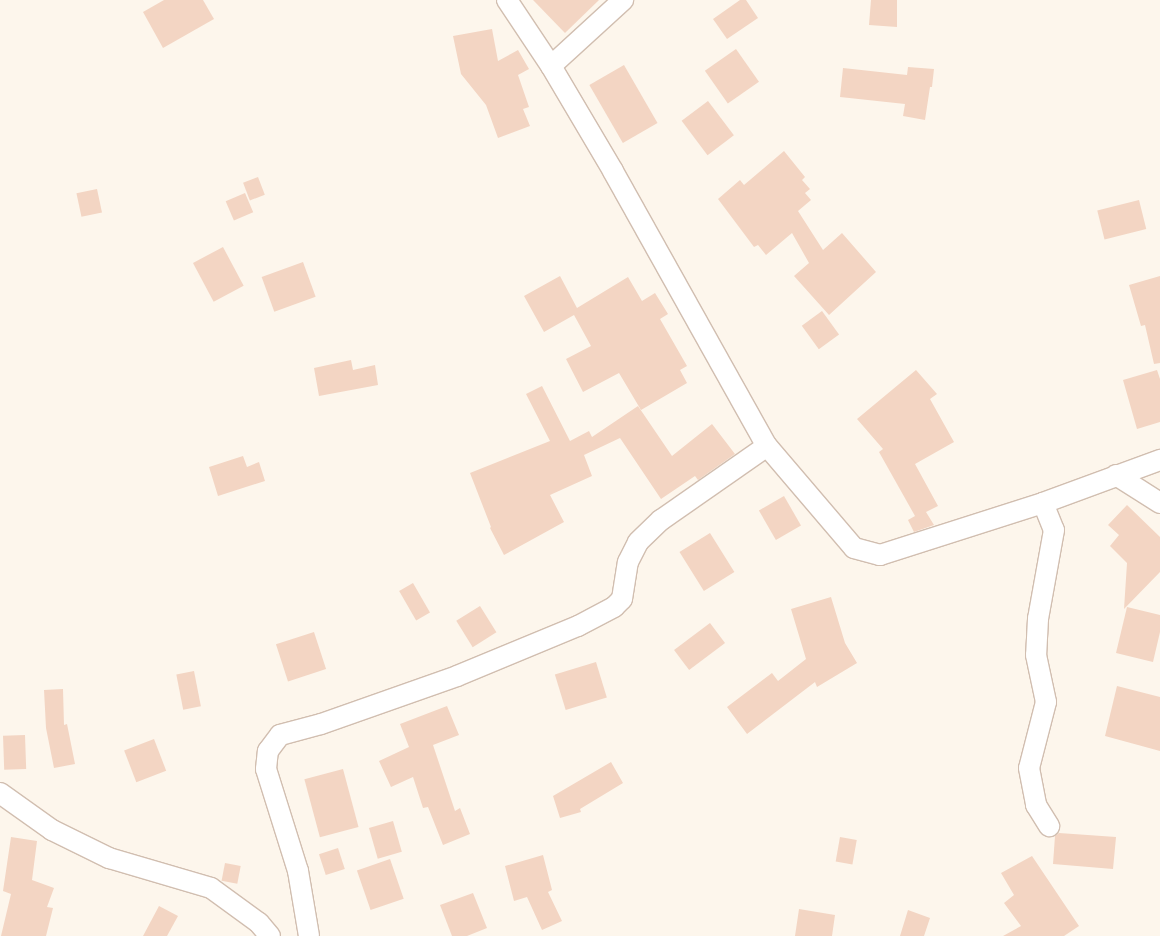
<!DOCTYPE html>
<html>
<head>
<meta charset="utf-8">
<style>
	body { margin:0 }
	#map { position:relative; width:1160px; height:936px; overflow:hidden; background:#fdf6ec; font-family:Manrope,sans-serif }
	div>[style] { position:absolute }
	.building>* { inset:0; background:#f3d5c3; transform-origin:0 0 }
	.roads { filter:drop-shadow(1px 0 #d1beb0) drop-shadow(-1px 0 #d1beb0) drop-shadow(0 1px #d1beb0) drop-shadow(0 -1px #d1beb0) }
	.minor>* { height:20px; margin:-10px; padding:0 10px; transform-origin:10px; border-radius:10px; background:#fff }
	span { translate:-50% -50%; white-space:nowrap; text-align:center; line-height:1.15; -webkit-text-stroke:5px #fffaf3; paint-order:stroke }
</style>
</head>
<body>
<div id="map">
	<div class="building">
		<i style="clip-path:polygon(164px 0,203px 0,214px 19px,163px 48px,143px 12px)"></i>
		<i style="clip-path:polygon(533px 0,599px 0,565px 33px)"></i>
		<i style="clip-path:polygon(740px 0,746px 0,758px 18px,727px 39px,713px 19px)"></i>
		<i style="clip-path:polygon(871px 0,897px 0,897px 27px,869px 25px)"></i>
		<i style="clip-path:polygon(492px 29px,498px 61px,518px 50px,529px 69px,518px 75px,529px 107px,523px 109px,530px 126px,498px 138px,486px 105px,461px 74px,453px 36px)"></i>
		<i style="left:736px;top:49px;width:40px;height:38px;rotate:55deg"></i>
		<i style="left:624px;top:65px;width:67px;height:40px;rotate:60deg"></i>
		<i style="clip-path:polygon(908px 67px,934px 69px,932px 87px,930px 87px,925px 120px,903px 116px,905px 104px,840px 97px,843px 68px,907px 75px)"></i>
		<i style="left:708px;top:101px;width:43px;height:33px;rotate:53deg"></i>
		<i style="clip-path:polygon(784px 151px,805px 177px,802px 180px,810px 189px,805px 193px,811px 200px,798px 211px,823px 250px,842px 233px,876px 272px,829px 315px,794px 276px,809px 263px,792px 233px,766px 255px,758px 245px,754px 247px,718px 199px,740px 180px,744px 185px)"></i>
		<i style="left:258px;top:177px;width:19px;height:16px;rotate:69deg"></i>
		<i style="left:97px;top:189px;width:24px;height:21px;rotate:78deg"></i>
		<i style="left:245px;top:193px;width:21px;height:21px;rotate:67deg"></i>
		<i style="left:1139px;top:200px;width:30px;height:43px;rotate:76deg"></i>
		<i style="left:223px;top:247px;width:44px;height:34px;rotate:62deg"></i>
		<i style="left:303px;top:262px;width:37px;height:44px;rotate:70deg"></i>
		<i style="clip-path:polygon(560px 276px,577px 308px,628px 277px,642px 301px,655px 293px,668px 314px,660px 319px,687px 366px,680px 370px,687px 383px,641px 410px,619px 373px,583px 392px,566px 359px,591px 346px,574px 315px,544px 332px,524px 296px)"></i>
		<i style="clip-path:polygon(1160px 276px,1160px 363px,1154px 364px,1145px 325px,1141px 326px,1129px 285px)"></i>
		<i style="left:822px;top:311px;width:29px;height:25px;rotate:54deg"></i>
		<i style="clip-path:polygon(351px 360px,353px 370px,375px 365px,378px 385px,319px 396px,314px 368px)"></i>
		<i style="clip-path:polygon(916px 370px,937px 394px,930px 399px,954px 442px,915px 464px,938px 506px,926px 512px,934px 525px,914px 532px,908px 520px,915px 516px,879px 452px,883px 449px,857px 419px)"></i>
		<i style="clip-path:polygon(1157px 370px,1160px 379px,1160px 422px,1137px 429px,1123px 380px)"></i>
		<i style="clip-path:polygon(542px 386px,570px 441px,589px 431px,592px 437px,638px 406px,672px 456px,712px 424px,735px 454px,698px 480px,695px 476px,661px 499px,620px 438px,584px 455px,592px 476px,550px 495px,564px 522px,504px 555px,490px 528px,491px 527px,470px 473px,550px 441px,526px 394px)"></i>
		<i style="clip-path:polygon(243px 456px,247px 467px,259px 462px,265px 481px,218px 496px,209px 467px)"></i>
		<i style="left:784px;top:496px;width:34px;height:29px;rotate:60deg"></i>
		<i style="clip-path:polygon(1127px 505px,1160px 537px,1160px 572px,1124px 609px,1127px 563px,1110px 546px,1119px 535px,1108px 525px)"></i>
		<i style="left:710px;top:533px;width:46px;height:36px;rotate:58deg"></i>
		<i style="left:413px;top:583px;width:34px;height:16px;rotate:60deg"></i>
		<i style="clip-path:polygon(831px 597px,845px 643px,857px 663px,817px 687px,815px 682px,747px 734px,727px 707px,772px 673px,778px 681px,806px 659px,791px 609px)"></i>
		<i style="left:480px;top:606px;width:31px;height:28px;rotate:58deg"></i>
		<i style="clip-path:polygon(1127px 607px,1160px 615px,1160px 632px,1153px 662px,1116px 653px)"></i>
		<i style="left:710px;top:623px;width:25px;height:45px;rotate:53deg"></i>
		<i style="left:314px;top:632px;width:39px;height:40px;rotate:72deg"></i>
		<i style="left:596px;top:662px;width:37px;height:43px;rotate:73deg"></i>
		<i style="left:194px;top:671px;width:36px;height:18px;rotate:79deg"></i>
		<i style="clip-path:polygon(1117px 686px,1160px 697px,1160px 751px,1105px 736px)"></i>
		<i style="clip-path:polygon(63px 689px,64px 725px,67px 724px,75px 764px,54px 768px,46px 728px,44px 690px)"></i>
		<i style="clip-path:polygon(447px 706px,459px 735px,433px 745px,455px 811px,460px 808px,470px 834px,443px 845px,428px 807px,423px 808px,413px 777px,391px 787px,379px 761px,409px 747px,400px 724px)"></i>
		<i style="left:25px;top:735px;width:34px;height:22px;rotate:88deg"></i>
		<i style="left:154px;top:739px;width:34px;height:32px;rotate:69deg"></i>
		<i style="clip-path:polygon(611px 762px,623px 783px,580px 809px,581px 812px,560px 818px,553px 796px)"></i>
		<i style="left:343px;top:769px;width:60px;height:40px;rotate:75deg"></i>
		<i style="left:393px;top:821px;width:32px;height:25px;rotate:74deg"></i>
		<i style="clip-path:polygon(1059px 833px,1116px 837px,1113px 869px,1053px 864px,1055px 836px)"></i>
		<i style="clip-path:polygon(11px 837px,37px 841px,32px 880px,54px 888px,47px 907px,53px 908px,46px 936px,1px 936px,11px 894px,3px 891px)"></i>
		<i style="left:840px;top:837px;width:17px;height:25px;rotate:10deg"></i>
		<i style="left:338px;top:848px;width:22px;height:20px;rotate:72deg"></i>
		<i style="clip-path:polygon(543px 855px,552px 890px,548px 892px,562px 921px,542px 930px,527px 897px,514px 901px,505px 866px)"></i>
		<i style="clip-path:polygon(1032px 856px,1079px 926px,1064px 936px,1003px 936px,1021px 926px,1004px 903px,1014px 895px,1001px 873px)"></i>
		<i style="left:390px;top:859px;width:42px;height:35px;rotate:71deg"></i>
		<i style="left:225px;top:863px;width:16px;height:18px;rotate:11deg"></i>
		<i style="clip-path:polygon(473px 893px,487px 928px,467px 936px,452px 936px,440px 905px)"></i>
		<i style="clip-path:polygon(159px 906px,178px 916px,167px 936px,143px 936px)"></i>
		<i style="clip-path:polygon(799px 909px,835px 915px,832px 936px,795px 936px)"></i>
		<i style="clip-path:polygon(908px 910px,930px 918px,924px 936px,900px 936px)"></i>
	</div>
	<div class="roads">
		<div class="minor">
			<i style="left:507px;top:0;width:79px;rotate:56.3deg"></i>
			<i style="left:551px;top:66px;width:122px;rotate:59.4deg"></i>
			<i style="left:613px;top:171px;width:315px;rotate:60.8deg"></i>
			<i style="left:767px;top:446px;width:134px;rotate:49.5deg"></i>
			<i style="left:854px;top:548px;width:27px;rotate:15deg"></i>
			<i style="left:880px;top:555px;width:171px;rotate:-17.7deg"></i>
			<i style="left:1043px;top:503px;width:125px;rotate:-20.2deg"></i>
			<i style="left:551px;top:66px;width:98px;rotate:-42.5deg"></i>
			<i style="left:1116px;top:475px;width:52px;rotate:32.5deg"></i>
			<i style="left:1043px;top:503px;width:29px;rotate:68deg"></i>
			<i style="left:1054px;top:530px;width:90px;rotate:100.2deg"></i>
			<i style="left:1038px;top:619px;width:36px;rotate:93deg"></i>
			<i style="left:1036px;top:655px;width:48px;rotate:78deg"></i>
			<i style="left:1046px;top:702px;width:68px;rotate:104.4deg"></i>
			<i style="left:1029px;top:768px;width:38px;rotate:79deg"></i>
			<i style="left:1036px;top:805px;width:25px;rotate:58deg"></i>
			<i style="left:0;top:793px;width:64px;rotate:35.4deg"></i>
			<i style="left:52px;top:830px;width:64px;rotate:26.2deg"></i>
			<i style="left:109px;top:858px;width:106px;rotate:16.4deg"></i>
			<i style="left:211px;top:888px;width:59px;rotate:36.1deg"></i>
			<i style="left:259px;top:923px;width:17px;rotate:50deg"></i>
			<i style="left:309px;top:936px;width:66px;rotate:-99.6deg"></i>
			<i style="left:298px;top:871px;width:107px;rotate:-107.4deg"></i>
			<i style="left:266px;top:769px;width:18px;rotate:-84deg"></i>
			<i style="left:268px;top:751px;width:20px;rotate:-53deg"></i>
			<i style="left:280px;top:735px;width:42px;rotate:-15deg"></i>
			<i style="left:321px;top:724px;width:144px;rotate:-19.4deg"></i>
			<i style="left:457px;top:676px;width:131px;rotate:-22.5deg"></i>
			<i style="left:578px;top:626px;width:41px;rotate:-27.8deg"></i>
			<i style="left:614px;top:607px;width:11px;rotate:-45deg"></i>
			<i style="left:622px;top:599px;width:37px;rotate:-81deg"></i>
			<i style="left:628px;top:562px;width:22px;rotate:-63deg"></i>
			<i style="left:638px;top:542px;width:32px;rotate:-44deg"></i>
			<i style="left:661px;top:520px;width:129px;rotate:-34.9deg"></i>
		</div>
	</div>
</div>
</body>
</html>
